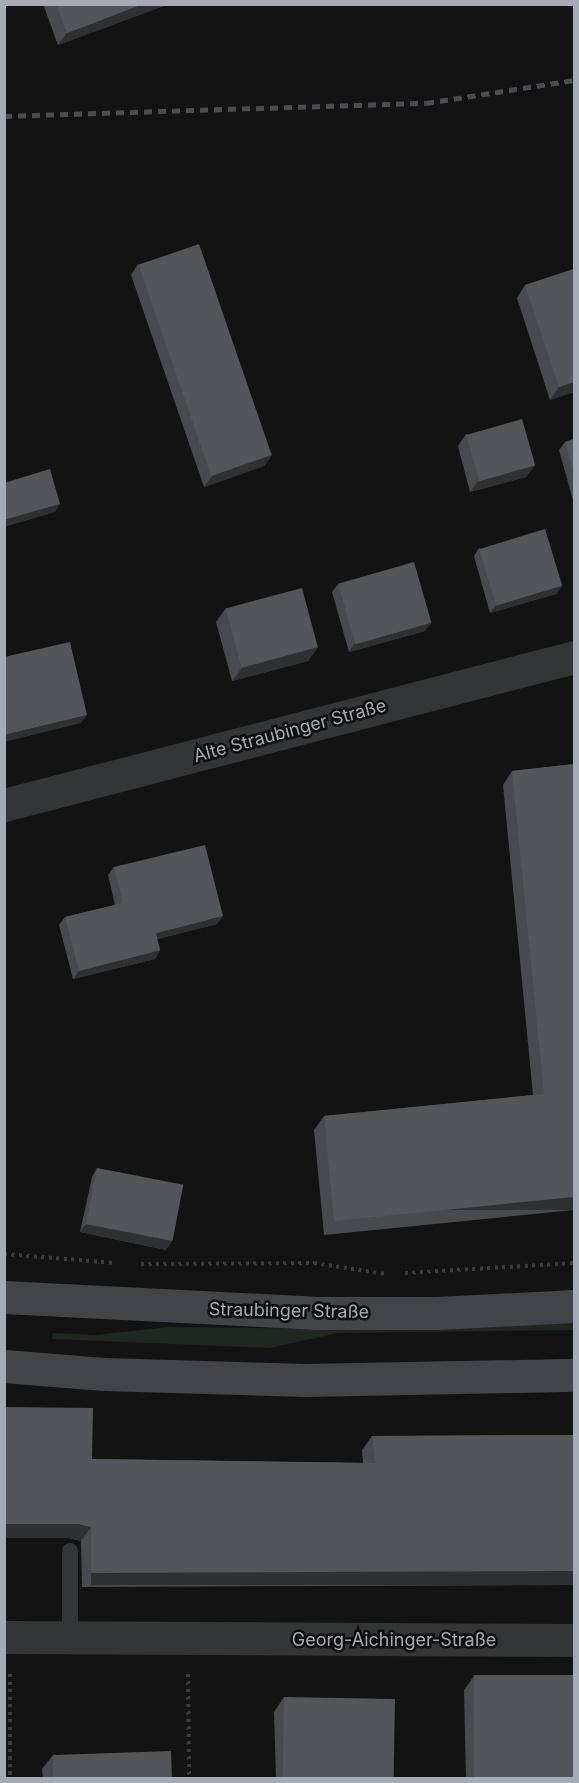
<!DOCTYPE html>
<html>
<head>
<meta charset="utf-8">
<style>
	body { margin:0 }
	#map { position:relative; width:579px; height:1783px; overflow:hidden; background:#131314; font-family:Inter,sans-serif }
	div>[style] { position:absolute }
	.green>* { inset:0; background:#1f2720 }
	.path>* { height:4px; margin-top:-2px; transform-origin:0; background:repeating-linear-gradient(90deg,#3a3c40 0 3px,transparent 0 7.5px) }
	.lane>* { height:16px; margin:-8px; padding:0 8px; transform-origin:8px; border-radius:8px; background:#343539 }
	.street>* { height:33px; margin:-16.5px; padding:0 16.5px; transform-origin:16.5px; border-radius:16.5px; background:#343539 }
	.secondary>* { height:33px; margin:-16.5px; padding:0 16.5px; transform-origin:16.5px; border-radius:16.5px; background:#424449 }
	.rail>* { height:4.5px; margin-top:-2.25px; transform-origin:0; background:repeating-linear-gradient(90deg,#4b4d52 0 8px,transparent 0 14px) }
	.wall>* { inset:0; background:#494a4f }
	.shaded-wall>* { inset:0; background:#2f3033; transform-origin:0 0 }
	.building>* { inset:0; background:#53555a; transform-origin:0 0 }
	span { translate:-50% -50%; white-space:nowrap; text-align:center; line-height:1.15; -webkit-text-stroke:5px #0e0e0f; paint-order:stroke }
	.street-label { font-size:18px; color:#a5aab4 }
	.frame { position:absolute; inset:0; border:6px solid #a5aab4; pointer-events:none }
</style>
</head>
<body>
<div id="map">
	<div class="green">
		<i style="clip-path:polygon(574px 1323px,574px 1330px,338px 1333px,270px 1348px,52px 1339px,53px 1333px,95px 1335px,169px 1327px,337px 1329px)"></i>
	</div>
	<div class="path">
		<i style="left:4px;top:1254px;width:112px;rotate:4.6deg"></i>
		<i style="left:141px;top:1264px;width:173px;rotate:-0.3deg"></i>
		<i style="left:314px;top:1263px;width:72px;rotate:8.8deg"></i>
		<i style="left:405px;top:1273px;width:169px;rotate:-3.4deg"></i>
		<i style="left:10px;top:1674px;width:104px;rotate:90deg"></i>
		<i style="left:188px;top:1674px;width:104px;rotate:89.4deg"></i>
	</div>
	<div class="lane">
		<i style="left:70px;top:1637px;width:86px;rotate:-90deg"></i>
	</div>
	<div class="street">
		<i style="left:4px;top:805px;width:589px;rotate:-14.56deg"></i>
		<i style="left:4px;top:1637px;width:570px;rotate:0.3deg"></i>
	</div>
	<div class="secondary">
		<i style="left:4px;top:1297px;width:311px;rotate:2.9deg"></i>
		<i style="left:315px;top:1313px;width:122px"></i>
		<i style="left:437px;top:1313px;width:137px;rotate:-2.9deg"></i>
		<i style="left:4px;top:1366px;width:100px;rotate:4.6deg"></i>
		<i style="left:104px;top:1374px;width:202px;rotate:1.7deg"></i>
		<i style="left:306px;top:1380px;width:268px;rotate:-1.1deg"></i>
	</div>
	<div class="rail">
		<i style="left:4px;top:116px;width:422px;rotate:-1.8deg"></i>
		<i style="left:426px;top:103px;width:150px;rotate:-8.8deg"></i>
	</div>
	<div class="wall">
		<i style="clip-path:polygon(43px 4px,169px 4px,58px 45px)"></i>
		<i style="clip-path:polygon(138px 264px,272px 455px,264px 466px,204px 487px,131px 275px)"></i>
		<i style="clip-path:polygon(574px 269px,574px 392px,550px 400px,517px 298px,525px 285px)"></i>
		<i style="clip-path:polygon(466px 434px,535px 465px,526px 477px,470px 492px,458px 446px)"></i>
		<i style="clip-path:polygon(574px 439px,574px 504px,559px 450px,565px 442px)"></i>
		<i style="clip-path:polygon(479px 548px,562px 586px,556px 594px,490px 613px,474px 556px)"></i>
		<i style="clip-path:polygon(338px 584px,431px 623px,425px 631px,349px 652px,332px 592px)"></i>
		<i style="clip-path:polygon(226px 608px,318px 647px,308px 661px,232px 681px,216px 622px)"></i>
		<i style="clip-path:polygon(574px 764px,574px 1210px,324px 1235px,314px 1130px,324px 1116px,533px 1095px,503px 785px,512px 771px)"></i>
		<i style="clip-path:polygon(114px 867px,217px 924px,157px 939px,160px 950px,155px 959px,73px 979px,59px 925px,65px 917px,115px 905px,108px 875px)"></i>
		<i style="clip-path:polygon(97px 1168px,172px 1241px,166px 1250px,80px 1232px,92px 1177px)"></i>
		<i style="clip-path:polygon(4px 1407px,92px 1459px,363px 1463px,362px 1450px,372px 1436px,574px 1435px,574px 1585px,82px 1587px,81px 1541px,69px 1538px,4px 1538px)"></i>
		<i style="clip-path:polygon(474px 1676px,574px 1779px,466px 1779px,464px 1690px)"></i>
		<i style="clip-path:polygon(284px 1697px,395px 1779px,276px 1779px,274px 1712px)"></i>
		<i style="clip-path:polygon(53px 1755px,172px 1779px,43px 1779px,42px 1769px)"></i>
	</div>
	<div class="shaded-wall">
		<i style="clip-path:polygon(143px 4px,169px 4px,58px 45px,67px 33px)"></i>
		<i style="clip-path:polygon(574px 382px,574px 392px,550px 400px,559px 387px)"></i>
		<i style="clip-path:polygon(272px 455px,264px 466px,204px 487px,212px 476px)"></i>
		<i style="clip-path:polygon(535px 465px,526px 477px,470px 492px,479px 480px)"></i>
		<i style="clip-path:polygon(60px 504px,55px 512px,4px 527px,4px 520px)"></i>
		<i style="clip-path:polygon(562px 586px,556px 594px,490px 613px,496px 605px)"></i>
		<i style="clip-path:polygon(431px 623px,425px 631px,349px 652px,354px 644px)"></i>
		<i style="clip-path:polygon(318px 647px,308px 661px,232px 681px,242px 668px)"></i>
		<i style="clip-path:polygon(87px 715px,81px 723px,4px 742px,4px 735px)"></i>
		<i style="clip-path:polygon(223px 916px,217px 924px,150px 941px,156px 933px)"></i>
		<i style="clip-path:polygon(160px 950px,155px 959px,73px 979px,79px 971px)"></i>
		<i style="left:574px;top:1197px;width:13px;height:241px;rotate:90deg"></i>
		<i style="clip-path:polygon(86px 1224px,172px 1241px,166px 1250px,80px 1232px)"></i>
		<i style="clip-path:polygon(4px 1524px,79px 1524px,91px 1527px,81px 1541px,69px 1538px,4px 1538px)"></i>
		<i style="left:574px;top:1571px;width:14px;height:483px;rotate:90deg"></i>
	</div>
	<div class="building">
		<i style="clip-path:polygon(56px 4px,143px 4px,67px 33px)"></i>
		<i style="left:199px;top:244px;width:223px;height:64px;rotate:71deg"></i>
		<i style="clip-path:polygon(574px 269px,574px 382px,559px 387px,525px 285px)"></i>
		<i style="left:522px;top:419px;width:48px;height:58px;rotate:74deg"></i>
		<i style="clip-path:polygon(574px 439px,574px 475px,565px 442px)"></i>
		<i style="clip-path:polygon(50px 469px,60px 504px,4px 520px,4px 483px)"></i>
		<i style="left:545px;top:529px;width:59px;height:69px;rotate:73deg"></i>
		<i style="left:414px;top:562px;width:63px;height:79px;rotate:74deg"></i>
		<i style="left:302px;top:588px;width:61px;height:79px;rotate:75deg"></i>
		<i style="clip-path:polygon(70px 642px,87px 715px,4px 735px,4px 657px)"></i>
		<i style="clip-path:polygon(574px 764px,574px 1197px,334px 1221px,324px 1116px,544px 1094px,512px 771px)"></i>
		<i style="clip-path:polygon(205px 845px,223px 916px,156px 933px,160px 950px,79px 971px,65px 917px,123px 903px,114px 867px)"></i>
		<i style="left:97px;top:1168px;width:88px;height:57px;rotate:11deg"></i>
		<i style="clip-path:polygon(4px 1407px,93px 1408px,92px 1459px,375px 1463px,372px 1436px,574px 1435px,574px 1571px,91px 1573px,91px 1527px,79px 1524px,4px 1524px)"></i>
		<i style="left:574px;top:1675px;width:104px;height:100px;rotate:90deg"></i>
		<i style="left:284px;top:1697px;width:111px;height:82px;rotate:1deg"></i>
		<i style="clip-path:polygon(171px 1751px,172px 1779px,53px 1779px,53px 1755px)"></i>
	</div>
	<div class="street-label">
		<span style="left:290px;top:731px;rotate:-15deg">Alte Straubinger Straße</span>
		<span style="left:289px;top:1311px;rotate:1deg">Straubinger Straße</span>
		<span style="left:394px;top:1640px">Georg-Aichinger-Straße</span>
	</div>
	<div class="frame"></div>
</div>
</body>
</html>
